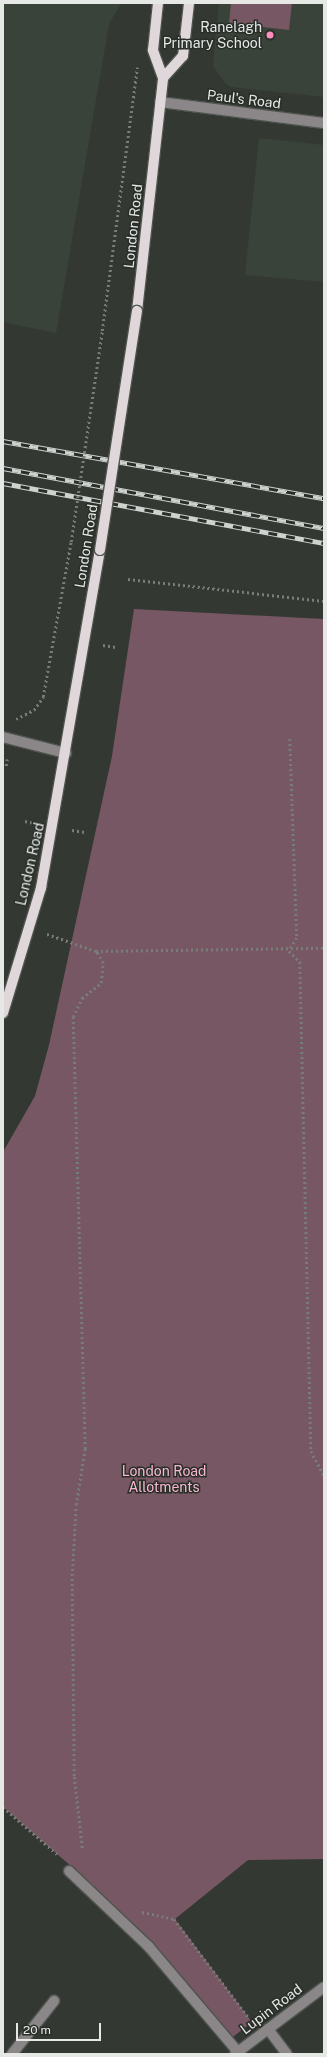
<!DOCTYPE html>
<html>
<head>
<meta charset="utf-8">
<style>
	body { margin:0 }
	#map { position:relative; width:327px; height:2057px; overflow:hidden; background:#333833; font-family:"Public Sans",sans-serif }
	div>[style] { position:absolute }
	.built>* { inset:0; background:#3a4339 }
	.green>* { inset:0; background:#765763 }
	.path>* { height:2.5px; margin-top:-1.25px; transform-origin:0; background:repeating-linear-gradient(90deg,#787d78 0 2px,transparent 0 5px) }
	.roads { filter:drop-shadow(1px 0 #4f544f) drop-shadow(-1px 0 #4f544f) drop-shadow(0 1px #4f544f) drop-shadow(0 -1px #4f544f) }
	.minor>* { height:10px; margin:-5px; padding:0 5px; transform-origin:5px; border-radius:5px; background:#8b8788 }
	.major>* { height:10px; margin:-5px; padding:0 5px; transform-origin:5px; border-radius:5px; background:#dfd7da }
	.rail>* { height:4.5px; margin-top:-2.25px; transform-origin:0; background:repeating-linear-gradient(90deg,#292e29 0 9px,#cfd2cf 0 18px); box-sizing:border-box; border-block:1px solid #cfd2cf }
	.path-bridge>* { height:2.5px; margin-top:-1.25px; transform-origin:0; background:repeating-linear-gradient(90deg,#787d78 0 2px,transparent 0 5px) }
	.bridges { filter:drop-shadow(1px 0 #4f544f) drop-shadow(-1px 0 #4f544f) drop-shadow(0 1px #4f544f) drop-shadow(0 -1px #4f544f) }
	.major-bridge>* { height:10px; margin:-5px; padding:0 5px; transform-origin:5px; border-radius:5px; background:#dfd7da }
	.dots>* { width:11px; height:11px; translate:-50% -50%; box-sizing:border-box; border:2px solid #292e29; border-radius:50% }
	span { translate:-50% -50%; white-space:nowrap; text-align:center; line-height:1.15; -webkit-text-stroke:3px #292e29; paint-order:stroke }
	.poi-label { font-size:14px; color:#e5e8e5 }
	.right { translate:-100% -50%; text-align:right }
	.street-label { font-size:14px; color:#e5e8e5 }
	.park-label { font-size:14px; color:#f9b8d1 }
	.frame { position:absolute; inset:0; border:4px solid #e5e8e5; pointer-events:none }
	.scale { position:absolute; left:16px; top:2023px; width:85px; height:18px; box-sizing:border-box; border:2px solid #e5e8e5; border-top:0; padding-left:5px; font-size:12px; line-height:14px; white-space:nowrap; color:#e5e8e5; -webkit-text-stroke:3px #292e29; paint-order:stroke }
</style>
</head>
<body>
<div id="map">
	<div class="built">
		<i style="clip-path:polygon(3px 3px,121px 3px,109px 24px,56px 333px,3px 322px)"></i>
		<i style="clip-path:polygon(219px 3px,324px 3px,324px 97px,231px 87px,226px 84px,213px 66px)"></i>
		<i style="clip-path:polygon(259px 138px,324px 145px,324px 282px,245px 275px)"></i>
	</div>
	<div class="green">
		<i style="clip-path:polygon(231px 3px,292px 3px,289px 30px,229px 23px)"></i>
		<i style="clip-path:polygon(134px 609px,324px 619px,324px 1859px,248px 1860px,175px 1919px,252px 2022px,229px 2040px,72px 1867px,3px 1807px,3px 1152px,35px 1096px,49px 1045px,112px 756px)"></i>
	</div>
	<div class="path">
		<i style="left:102px;top:331px;width:266px;rotate:-82.4deg"></i>
		<i style="left:128px;top:579px;width:197px;rotate:6.4deg"></i>
		<i style="left:103px;top:645px;width:13px;rotate:9deg"></i>
		<i style="left:16px;top:719px;width:20px;rotate:-27deg"></i>
		<i style="left:34px;top:710px;width:16px;rotate:-55deg"></i>
		<i style="left:43px;top:697px;width:158px;rotate:-79.8deg"></i>
		<i style="left:290px;top:739px;width:199px;rotate:88deg"></i>
		<i style="left:297px;top:938px;width:15px;rotate:122deg"></i>
		<i style="left:289px;top:951px;width:16px;rotate:45deg"></i>
		<i style="left:300px;top:962px;width:489px;rotate:88.7deg"></i>
		<i style="left:311px;top:1451px;width:27px;rotate:62deg"></i>
		<i style="left:6px;top:766px;width:7px;rotate:-82deg"></i>
		<i style="left:25px;top:821px;width:9px;rotate:13deg"></i>
		<i style="left:72px;top:830px;width:13px;rotate:9deg"></i>
		<i style="left:47px;top:934px;width:52px;rotate:19.1deg"></i>
		<i style="left:96px;top:951px;width:228px;rotate:-0.8deg"></i>
		<i style="left:3px;top:1807px;width:73px;rotate:41.1deg"></i>
		<i style="left:82px;top:1848px;width:72px;rotate:-96.3deg"></i>
		<i style="left:74px;top:1776px;width:200px;rotate:-90.6deg"></i>
		<i style="left:72px;top:1576px;width:71px;rotate:-86.8deg"></i>
		<i style="left:76px;top:1505px;width:57px;rotate:-80.9deg"></i>
		<i style="left:85px;top:1449px;width:432px;rotate:-91.6deg"></i>
		<i style="left:73px;top:1017px;width:21px;rotate:-65deg"></i>
		<i style="left:82px;top:998px;width:24px;rotate:-38deg"></i>
		<i style="left:101px;top:983px;width:20px;rotate:-84deg"></i>
		<i style="left:103px;top:963px;width:14px;rotate:-120deg"></i>
		<i style="left:142px;top:1912px;width:33px;rotate:12deg"></i>
		<i style="left:174px;top:1919px;width:124px;rotate:52.9deg"></i>
	</div>
	<div class="roads">
		<div class="minor">
			<i style="left:160px;top:102px;width:165px;rotate:7.3deg"></i>
			<i style="left:3px;top:737px;width:65px;rotate:14.3deg"></i>
			<i style="left:69px;top:1871px;width:110px;rotate:43.5deg"></i>
			<i style="left:149px;top:1947px;width:138px;rotate:49.7deg"></i>
			<i style="left:268px;top:2029px;width:31px;rotate:53deg"></i>
			<i style="left:12px;top:2054px;width:68px;rotate:-51.6deg"></i>
			<i style="left:235px;top:2054px;width:111px;rotate:-37deg"></i>
		</div>
		<div class="major">
			<i style="left:163px;top:78px;width:30px;rotate:-48deg"></i>
			<i style="left:183px;top:56px;width:53px;rotate:-83.5deg"></i>
			<i style="left:137px;top:311px;width:234px;rotate:-83.6deg"></i>
			<i style="left:163px;top:78px;width:30px;rotate:-110deg"></i>
			<i style="left:153px;top:50px;width:47px;rotate:-83.9deg"></i>
			<i style="left:3px;top:1013px;width:131px;rotate:-73.1deg"></i>
			<i style="left:41px;top:888px;width:343px;rotate:-80.1deg"></i>
		</div>
	</div>
	<div class="rail">
		<i style="left:3px;top:441px;width:326px;rotate:10.1deg"></i>
		<i style="left:3px;top:468px;width:327px;rotate:10.6deg"></i>
		<i style="left:3px;top:483px;width:327px;rotate:10.6deg"></i>
	</div>
	<div class="path-bridge">
		<i style="left:71px;top:542px;width:213px;rotate:-81.6deg"></i>
	</div>
	<div class="bridges">
		<div class="major-bridge">
			<i style="left:100px;top:550px;width:242px;rotate:-81.2deg"></i>
		</div>
	</div>
	<div class="dots">
		<i style="left:270px;top:35px;background:#fd8ebe"></i>
	</div>
	<div class="poi-label">
		<span class="right" style="left:262px;top:35px">Ranelagh<br>Primary School</span>
	</div>
	<div class="street-label">
		<span style="left:244px;top:99px;rotate:7deg">Paul's Road</span>
		<span style="left:133px;top:226px;rotate:-84deg">London Road</span>
		<span style="left:86px;top:546px;rotate:-81deg">London Road</span>
		<span style="left:30px;top:864px;rotate:-77deg">London Road</span>
		<span style="left:271px;top:2009px;rotate:-37deg">Lupin Road</span>
	</div>
	<div class="park-label">
		<span style="left:164px;top:1479px">London Road<br>Allotments</span>
	</div>
	<div class="frame"></div>
	<div class="scale">20 m</div>
</div>
</body>
</html>
